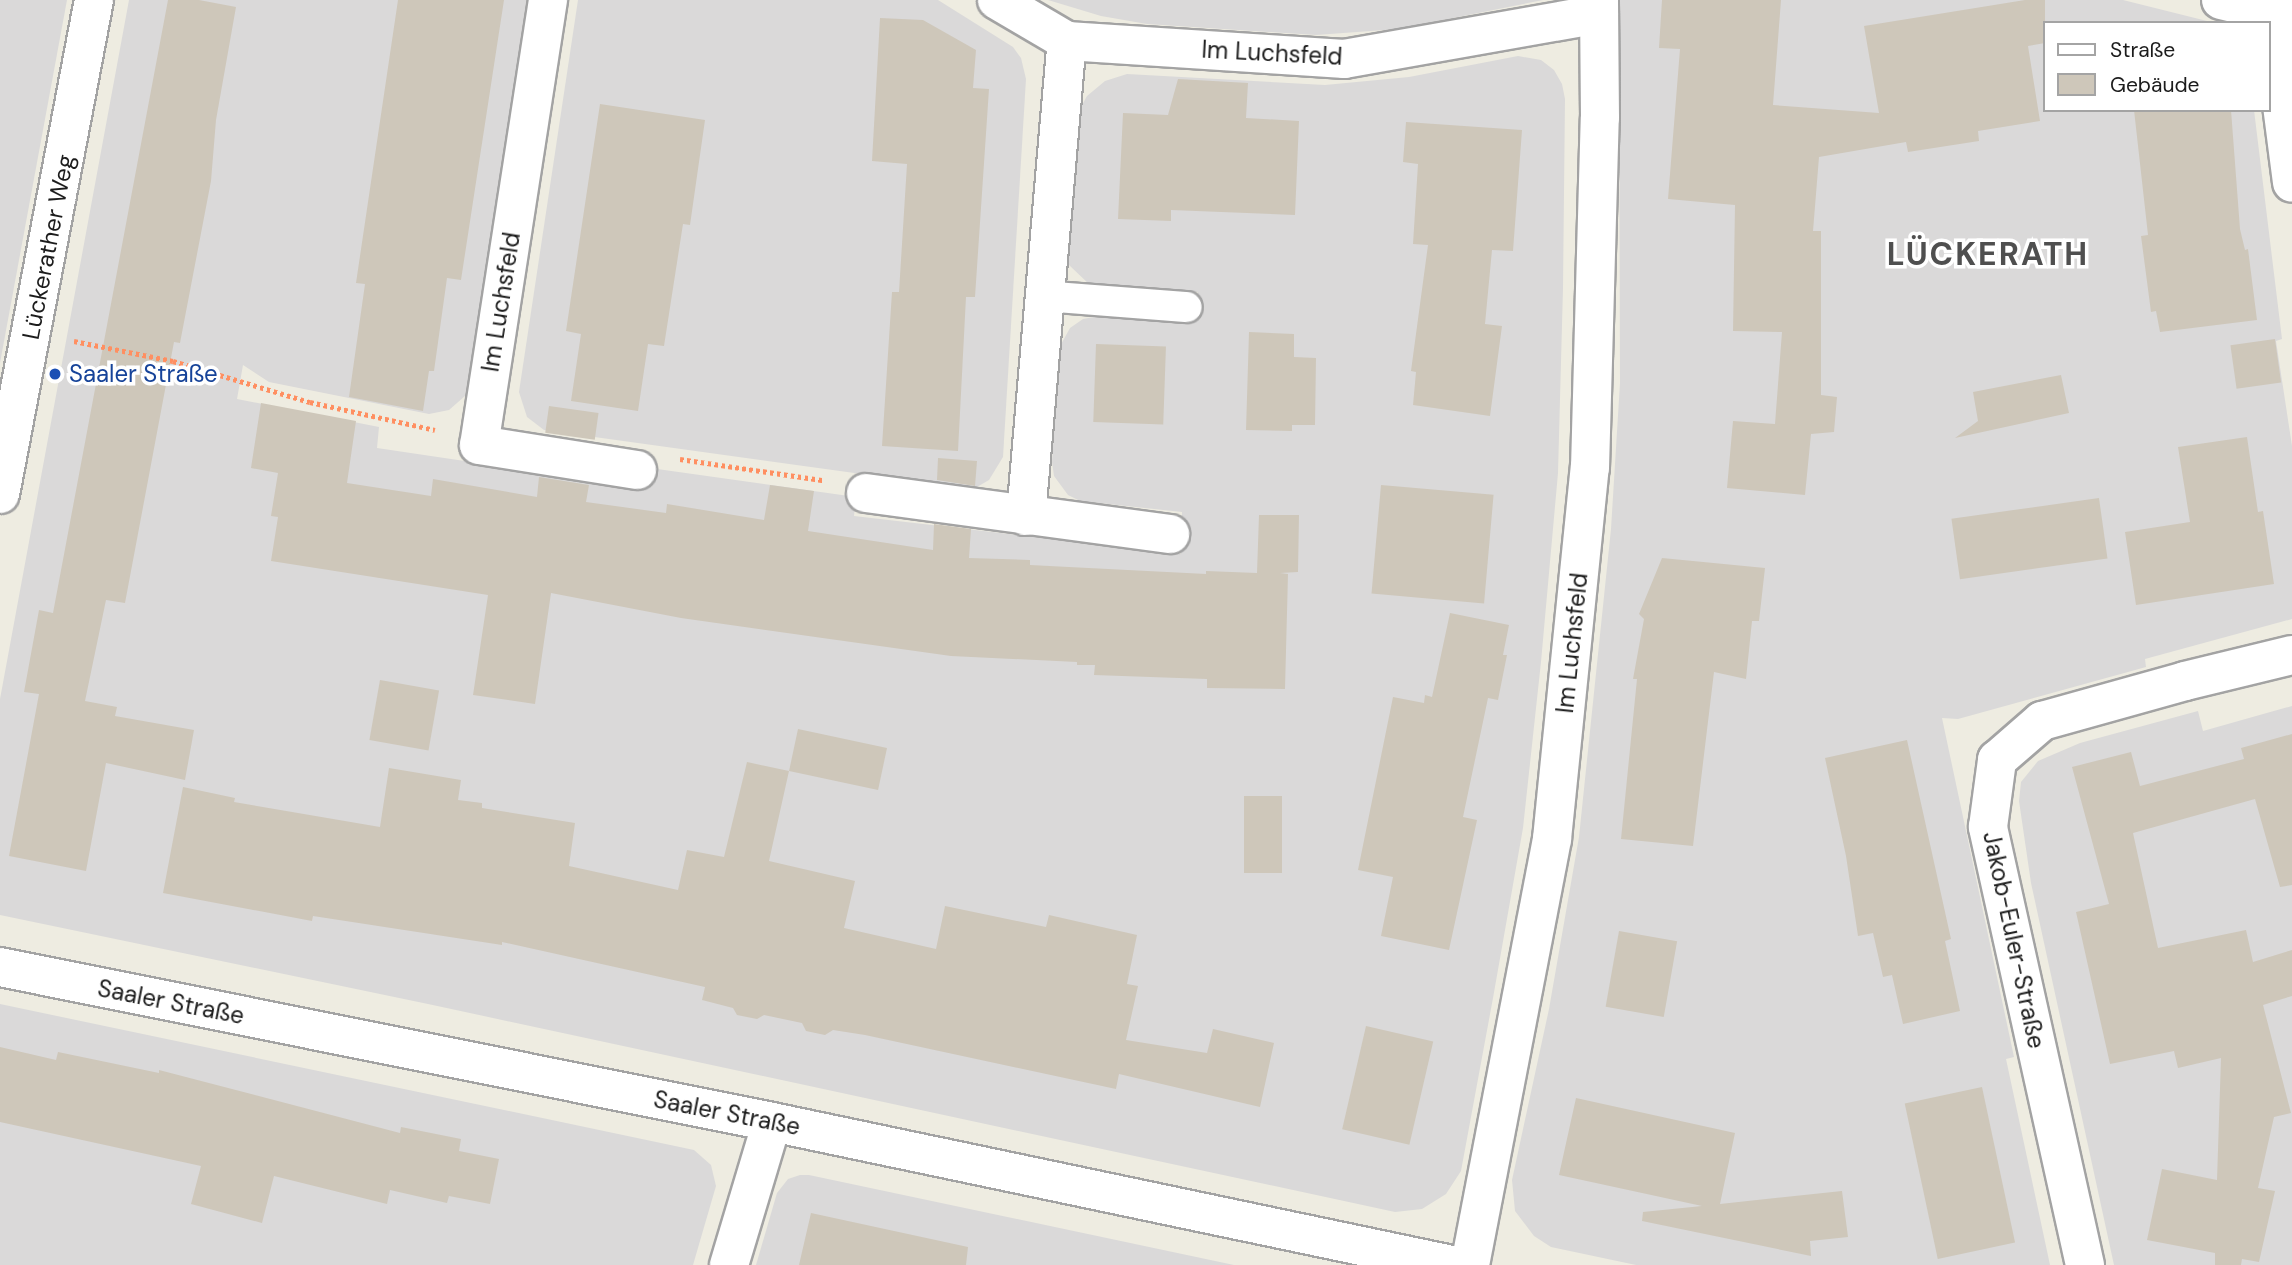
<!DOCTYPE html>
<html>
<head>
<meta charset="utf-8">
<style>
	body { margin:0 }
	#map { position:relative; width:2292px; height:1265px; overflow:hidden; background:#eeece1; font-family:"DM Sans",sans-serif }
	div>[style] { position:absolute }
	.residential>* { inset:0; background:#dad9d9 }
	.building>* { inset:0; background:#cec7ba; transform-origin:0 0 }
	.path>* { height:4.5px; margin-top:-2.25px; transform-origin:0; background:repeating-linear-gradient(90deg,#ff8f61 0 3.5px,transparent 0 7px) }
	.roads { filter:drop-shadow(2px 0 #a3a3a3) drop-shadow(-2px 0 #a3a3a3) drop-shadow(0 2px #a3a3a3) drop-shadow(0 -2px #a3a3a3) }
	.service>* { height:30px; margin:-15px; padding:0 15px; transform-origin:15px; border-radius:15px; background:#fff }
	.minor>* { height:38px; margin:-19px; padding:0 19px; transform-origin:19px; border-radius:19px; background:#fff }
	.tertiary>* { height:38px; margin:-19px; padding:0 19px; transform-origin:19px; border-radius:19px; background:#fff }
	.dots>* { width:19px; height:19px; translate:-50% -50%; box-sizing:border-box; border:4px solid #fff; border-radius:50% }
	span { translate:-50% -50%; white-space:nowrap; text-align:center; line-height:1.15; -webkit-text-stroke:7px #fff; paint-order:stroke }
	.street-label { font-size:24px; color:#1c1c1c }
	.transit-label { font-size:24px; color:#164399 }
	.left { translate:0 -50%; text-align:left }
	.district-label { font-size:32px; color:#4f4f4f; font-weight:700; letter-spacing:2px }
	.legend { position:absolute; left:2043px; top:21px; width:228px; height:91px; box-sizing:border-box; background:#fff; border:2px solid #a4a4a4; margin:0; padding:9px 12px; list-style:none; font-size:21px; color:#1c1c1c }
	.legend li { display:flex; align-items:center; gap:14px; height:35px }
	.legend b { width:35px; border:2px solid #a4a4a4 }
</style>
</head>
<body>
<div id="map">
	<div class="residential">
		<i style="clip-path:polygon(0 0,67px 0,0 363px)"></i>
		<i style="clip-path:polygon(129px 0,527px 0,471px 382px,465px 396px,449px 410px,429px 414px,269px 382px,243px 365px,237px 399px,379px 427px,377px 448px,646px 488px,650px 468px,856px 497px,854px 516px,1181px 554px,1182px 512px,1080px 501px,1068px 495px,1054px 476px,1052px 462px,1059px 348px,1070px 328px,1083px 319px,1099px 316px,1197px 321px,1198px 292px,1090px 285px,1069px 265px,1066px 255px,1076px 116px,1087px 96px,1105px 81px,1127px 74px,1325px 85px,1409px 77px,1518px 56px,1541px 60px,1554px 70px,1562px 84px,1565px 99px,1563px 288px,1558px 473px,1541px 662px,1523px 828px,1493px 998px,1461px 1171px,1446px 1194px,1422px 1209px,1395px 1212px,428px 1004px,0 915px,0 699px)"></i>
		<i style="clip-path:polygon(578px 0,938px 0,1013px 47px,1021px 58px,1026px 79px,1003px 457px,989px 480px,977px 487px,963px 488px,544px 430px,527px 417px,519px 392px)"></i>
		<i style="clip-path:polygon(1048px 0,1543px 0,1398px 29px,1316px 35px,1147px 24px,1101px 16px)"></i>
		<i style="clip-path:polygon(1619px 0,2123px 0,2215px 23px,2045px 23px,2045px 110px,2254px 110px,2282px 339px,2276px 341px,2292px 446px,2292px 619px,2145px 659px,2146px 667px,1958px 719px,1942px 718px,2014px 1057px,2006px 1059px,2050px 1265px,1636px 1265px,1551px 1247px,1534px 1236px,1515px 1211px,1512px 1180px,1549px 1009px,1579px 837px,1611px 529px,1620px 383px)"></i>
		<i style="clip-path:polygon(2292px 706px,2292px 1265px,2114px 1265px,2031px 883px,2019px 801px,2021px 782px,2038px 761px,2080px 743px,2198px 711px,2203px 731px)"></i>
		<i style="clip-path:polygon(0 1004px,694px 1150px,711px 1165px,716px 1186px,693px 1265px,0 1265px)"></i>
		<i style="clip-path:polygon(800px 1175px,809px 1175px,1234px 1265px,756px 1265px,777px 1193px,788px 1179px)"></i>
	</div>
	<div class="building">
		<i style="clip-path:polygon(168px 0,199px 0,236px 7px,216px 120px,211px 181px,180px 343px,174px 342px,125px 603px,106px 600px,85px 701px,117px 707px,115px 716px,194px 730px,185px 780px,106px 763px,86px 871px,9px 856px,39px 694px,24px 692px,39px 610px,53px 613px)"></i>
		<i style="clip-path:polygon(398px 0,504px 0,461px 280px,447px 278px,434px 371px,429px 371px,423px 411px,349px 397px,365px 284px,356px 283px)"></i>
		<i style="clip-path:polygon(1662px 0,1781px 0,1773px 105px,1879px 113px,1864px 26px,2025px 0,2045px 0,2045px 43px,2028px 46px,2040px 121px,1978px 131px,1979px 141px,1908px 152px,1906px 142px,1819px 157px,1813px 231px,1821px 231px,1821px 395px,1837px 397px,1834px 432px,1811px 434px,1805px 495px,1727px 488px,1733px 421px,1775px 424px,1782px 332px,1733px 331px,1735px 205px,1668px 199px,1680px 49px,1659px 48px)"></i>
		<i style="clip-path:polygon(880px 18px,923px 20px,976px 50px,973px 88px,989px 89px,975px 297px,966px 297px,958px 451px,882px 446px,892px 292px,899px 292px,907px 164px,872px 161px)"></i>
		<i style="clip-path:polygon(1178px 79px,1248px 83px,1246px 118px,1299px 121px,1295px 215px,1171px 210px,1171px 221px,1118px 219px,1123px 113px,1168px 115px)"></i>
		<i style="clip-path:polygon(600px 104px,705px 120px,690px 225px,683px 224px,664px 346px,648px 344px,638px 411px,571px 401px,581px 334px,566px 331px)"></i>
		<i style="clip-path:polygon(2134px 110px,2231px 110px,2240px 229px,2245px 250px,2248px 249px,2257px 320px,2160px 332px,2156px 311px,2151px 312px,2141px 236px,2148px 235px)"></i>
		<i style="clip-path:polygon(1406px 122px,1522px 130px,1513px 251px,1492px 250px,1485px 324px,1502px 326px,1490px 416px,1413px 405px,1416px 372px,1411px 371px,1428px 245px,1413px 244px,1418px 164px,1403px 162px)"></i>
		<i style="clip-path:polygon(1249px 332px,1294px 334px,1294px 357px,1316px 358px,1315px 425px,1292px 425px,1292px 431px,1246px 430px)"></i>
		<i style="left:2275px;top:339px;width:44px;height:45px;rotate:82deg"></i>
		<i style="left:1096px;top:344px;width:70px;height:78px;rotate:2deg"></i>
		<i style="clip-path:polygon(2061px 375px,2069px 413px,1955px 438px,1978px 421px,1973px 392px)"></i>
		<i style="clip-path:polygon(261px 403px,356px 421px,347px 483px,431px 496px,433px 479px,537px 497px,539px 477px,589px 485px,586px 502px,666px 513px,667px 504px,764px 520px,770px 485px,814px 491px,808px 531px,933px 550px,934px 524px,971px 529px,969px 558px,1030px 560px,1030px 565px,1206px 574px,1206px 571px,1257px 573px,1259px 515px,1299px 515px,1298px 572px,1280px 573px,1288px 574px,1285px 689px,1207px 688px,1207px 679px,1094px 675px,1095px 665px,1077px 665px,1077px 662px,951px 656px,681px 618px,551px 593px,535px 704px,473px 695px,488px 595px,271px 561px,278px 517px,271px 516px,278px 473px,251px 468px)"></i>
		<i style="left:549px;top:406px;width:50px;height:27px;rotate:8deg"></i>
		<i style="clip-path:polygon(2247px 437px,2258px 512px,2263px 511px,2274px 584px,2136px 605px,2125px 532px,2190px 522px,2178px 447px)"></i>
		<i style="clip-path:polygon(938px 458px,977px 461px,975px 486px,937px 480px)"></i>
		<i style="left:1381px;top:485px;width:113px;height:109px;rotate:5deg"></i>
		<i style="left:2099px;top:498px;width:61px;height:149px;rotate:82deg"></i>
		<i style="clip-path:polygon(1662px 558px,1765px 568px,1759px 621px,1752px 621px,1746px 679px,1714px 672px,1693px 846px,1621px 839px,1637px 679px,1633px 679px,1644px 619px,1639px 614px)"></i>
		<i style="clip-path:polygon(1450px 613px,1509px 625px,1503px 655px,1507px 655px,1498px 700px,1488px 698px,1463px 817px,1477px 820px,1449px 950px,1381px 936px,1393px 877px,1358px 870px,1393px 697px,1424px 703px,1425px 695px,1432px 697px)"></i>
		<i style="left:380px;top:680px;width:60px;height:61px;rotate:10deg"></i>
		<i style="left:798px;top:729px;width:91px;height:43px;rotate:12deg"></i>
		<i style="clip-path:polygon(2292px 734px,2292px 885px,2280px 887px,2255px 799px,2133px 833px,2158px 948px,2246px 930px,2253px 962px,2292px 950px,2292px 996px,2263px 1005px,2291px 1113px,2274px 1117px,2258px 1188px,2275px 1191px,2259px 1262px,2242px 1259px,2241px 1265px,2215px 1265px,2215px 1253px,2147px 1240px,2162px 1169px,2217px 1180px,2221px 1058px,2178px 1068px,2174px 1051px,2110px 1064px,2076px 912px,2109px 904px,2072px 767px,2131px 752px,2140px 786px,2244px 759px,2241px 748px)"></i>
		<i style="clip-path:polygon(1907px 740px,1951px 939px,1945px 941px,1960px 1011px,1903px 1024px,1892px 975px,1883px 977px,1873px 933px,1858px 936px,1846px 856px,1825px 758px)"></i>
		<i style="clip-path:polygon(747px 762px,789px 771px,769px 861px,855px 881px,844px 928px,936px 949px,945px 906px,1046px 927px,1049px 915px,1137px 935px,1127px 984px,1138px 986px,1126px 1040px,1207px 1053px,1213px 1029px,1274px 1043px,1260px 1107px,1119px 1074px,1116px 1089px,865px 1035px,833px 1030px,825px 1035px,806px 1031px,802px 1023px,764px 1015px,757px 1019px,737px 1015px,733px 1008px,702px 1000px,705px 987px,502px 942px,502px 945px,313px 916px,312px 921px,163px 893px,183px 787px,235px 798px,234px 802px,380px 827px,389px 768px,461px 780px,458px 800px,482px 803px,482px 808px,575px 823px,569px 866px,678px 890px,687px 850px,724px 857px)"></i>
		<i style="left:1244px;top:796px;width:38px;height:77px"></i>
		<i style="left:1619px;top:931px;width:59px;height:77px;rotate:10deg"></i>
		<i style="left:1366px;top:1026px;width:69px;height:106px;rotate:13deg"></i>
		<i style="clip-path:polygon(0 1047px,56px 1060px,58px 1052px,159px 1073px,159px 1070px,400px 1133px,401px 1127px,461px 1139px,459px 1151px,499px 1159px,490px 1204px,449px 1196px,447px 1203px,390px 1190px,387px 1204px,274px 1176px,262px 1223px,191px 1204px,201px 1166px,0 1122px)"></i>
		<i style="left:1982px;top:1087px;width:159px;height:79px;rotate:78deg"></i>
		<i style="clip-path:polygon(1576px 1098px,1735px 1133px,1720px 1204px,1842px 1191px,1848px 1237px,1810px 1241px,1811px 1256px,1642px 1221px,1643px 1212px,1702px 1206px,1559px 1175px)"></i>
		<i style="clip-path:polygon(811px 1213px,968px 1247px,966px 1265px,799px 1265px)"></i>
	</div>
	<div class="path">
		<i style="left:74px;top:341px;width:101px;rotate:11.4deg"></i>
		<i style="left:173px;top:361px;width:143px;rotate:16.7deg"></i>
		<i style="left:310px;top:402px;width:128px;rotate:12.6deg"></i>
		<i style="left:680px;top:459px;width:145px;rotate:8.4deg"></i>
	</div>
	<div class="roads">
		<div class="service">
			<i style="left:1043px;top:296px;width:144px;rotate:4.4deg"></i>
		</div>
		<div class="minor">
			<i style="left:548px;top:0;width:450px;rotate:98.8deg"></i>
			<i style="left:479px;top:445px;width:160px;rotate:9deg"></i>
			<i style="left:997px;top:0;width:81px;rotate:30.4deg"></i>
			<i style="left:1067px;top:41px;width:278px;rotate:3.7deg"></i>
			<i style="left:1344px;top:59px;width:259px;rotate:-10deg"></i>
			<i style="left:2221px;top:0;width:73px;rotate:13.5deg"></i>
			<i style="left:2270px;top:13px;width:171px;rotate:82.6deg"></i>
			<i style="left:866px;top:493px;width:307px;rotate:7.7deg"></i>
			<i style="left:0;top:494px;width:503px;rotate:-79.23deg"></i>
			<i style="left:1026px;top:516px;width:477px;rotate:-85.1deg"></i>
			<i style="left:729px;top:1265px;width:149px;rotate:-73.3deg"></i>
			<i style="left:1470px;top:1265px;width:434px;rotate:-79.1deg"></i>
			<i style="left:1552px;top:839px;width:373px;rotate:-84.2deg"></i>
			<i style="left:1590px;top:468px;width:350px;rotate:-88.4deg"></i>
			<i style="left:1600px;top:118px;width:118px;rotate:-90.5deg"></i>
			<i style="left:2085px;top:1265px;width:449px;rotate:-102.5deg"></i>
			<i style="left:1988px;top:827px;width:68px;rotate:-82.3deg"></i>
			<i style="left:1997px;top:760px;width:60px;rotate:-40.9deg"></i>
			<i style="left:2042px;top:721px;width:148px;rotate:-15.6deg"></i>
			<i style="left:2185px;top:681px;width:110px;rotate:-13.7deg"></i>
		</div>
		<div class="tertiary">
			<i style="left:0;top:967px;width:787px;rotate:11.35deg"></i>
			<i style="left:772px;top:1122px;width:695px;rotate:11.88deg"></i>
		</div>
	</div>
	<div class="dots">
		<i style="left:55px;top:374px;background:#1a4fb4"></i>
	</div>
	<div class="street-label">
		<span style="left:1272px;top:53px;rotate:3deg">Im Luchsfeld</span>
		<span style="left:48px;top:247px;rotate:-79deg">Lückerather Weg</span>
		<span style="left:501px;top:302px;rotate:-81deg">Im Luchsfeld</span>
		<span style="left:1572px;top:643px;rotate:-84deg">Im Luchsfeld</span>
		<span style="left:2014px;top:940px;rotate:78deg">Jakob-Euler-Straße</span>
		<span style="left:171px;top:1002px;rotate:11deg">Saaler Straße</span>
		<span style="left:727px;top:1113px;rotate:11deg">Saaler Straße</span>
	</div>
	<div class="transit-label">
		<span class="left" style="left:69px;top:374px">Saaler Straße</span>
	</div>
	<div class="district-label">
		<span style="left:1988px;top:254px">LÜCKERATH</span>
	</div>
	<ul class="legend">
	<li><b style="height:9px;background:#fff"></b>Straße</li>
	<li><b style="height:19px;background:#cec7ba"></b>Gebäude</li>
	</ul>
</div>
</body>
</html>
